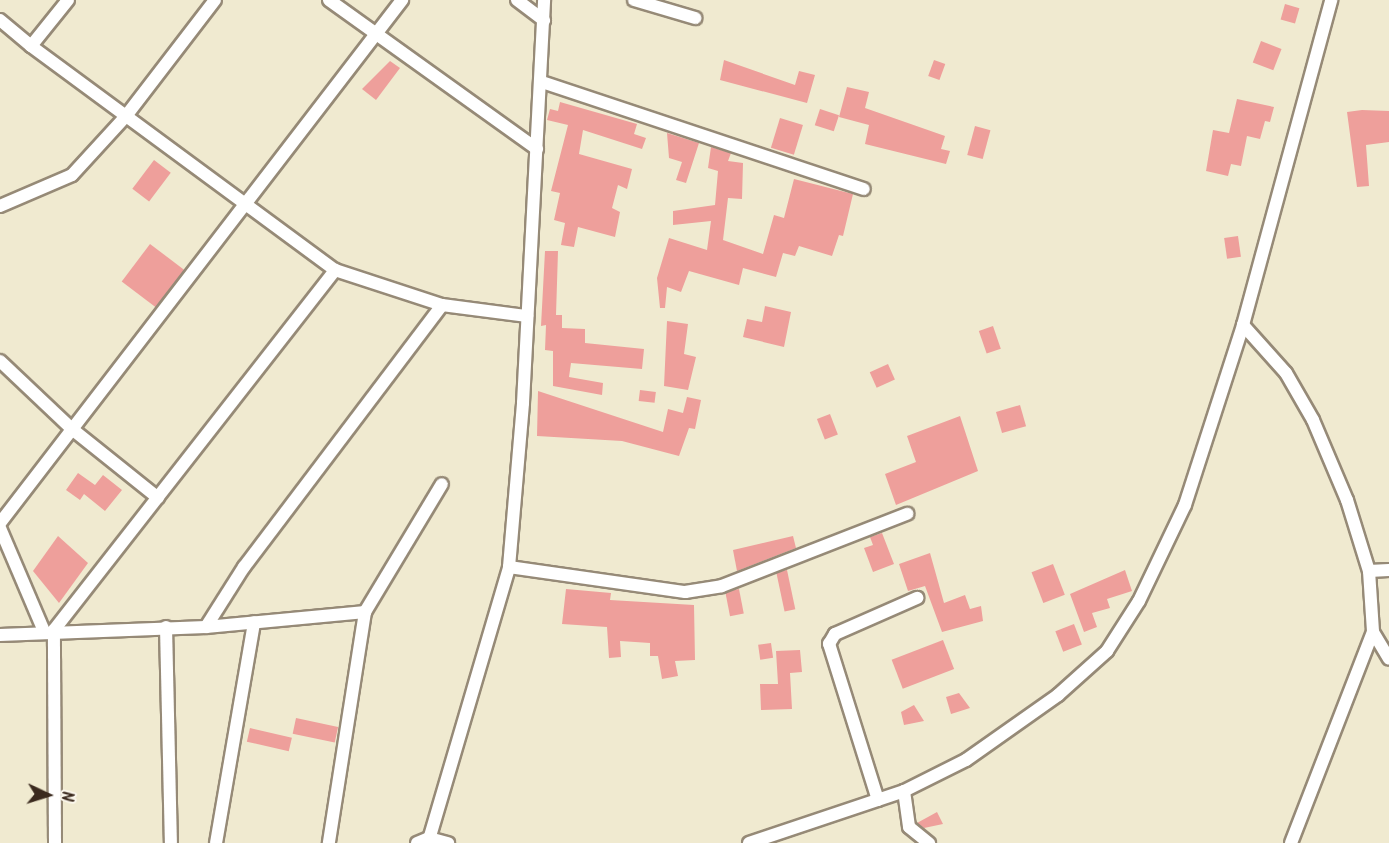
<!DOCTYPE html>
<html>
<head>
<meta charset="utf-8">
<style>
	body { margin:0 }
	#map { position:relative; width:1389px; height:843px; overflow:hidden; background:#f0ead0; font-family:Kalam,sans-serif }
	div>[style] { position:absolute }
	.building>* { inset:0; background:#ee9f9b; transform-origin:0 0 }
	.roads { filter:drop-shadow(2px 0 #968a77) drop-shadow(-2px 0 #968a77) drop-shadow(0 2px #968a77) drop-shadow(0 -2px #968a77) }
	.street>* { height:12px; margin:-6px; padding:0 6px; transform-origin:6px; border-radius:6px; background:#fff }
	span { translate:-50% -50%; white-space:nowrap; text-align:center; line-height:1.15; -webkit-text-stroke:5px #fbf7ec; paint-order:stroke }
	.north { position:absolute; left:18px; top:765px; width:60px; height:60px; -webkit-text-stroke:4px #fbf7ec; paint-order:stroke; rotate:94deg; font-size:16px; font-weight:700; line-height:24px; text-align:center; color:#3b2a1e }
	.north::after { content:''; display:block; margin:auto; width:21px; height:27px; background:#3b2a1e; clip-path:polygon(50% 0,100% 100%,50% 72%,0 100%) }
</style>
</head>
<body>
<div id="map">
	<div class="building">
		<i style="left:1285px;top:4px;width:15px;height:16px;rotate:16deg"></i>
		<i style="left:1261px;top:41px;width:22px;height:23px;rotate:21deg"></i>
		<i style="clip-path:polygon(724px 60px,795px 85px,799px 71px,815px 75px,807px 103px,720px 80px)"></i>
		<i style="left:934px;top:60px;width:12px;height:17px;rotate:20deg"></i>
		<i style="clip-path:polygon(390px 61px,400px 68px,376px 100px,362px 89px)"></i>
		<i style="clip-path:polygon(847px 87px,869px 92px,865px 108px,945px 136px,941px 149px,950px 151px,946px 164px,865px 144px,869px 125px,839px 117px)"></i>
		<i style="clip-path:polygon(1237px 99px,1274px 107px,1270px 122px,1265px 121px,1260px 139px,1247px 136px,1241px 166px,1231px 164px,1228px 176px,1206px 171px,1213px 130px,1229px 133px)"></i>
		<i style="clip-path:polygon(560px 102px,637px 124px,634px 134px,646px 138px,642px 149px,583px 130px,579px 154px,632px 169px,627px 189px,618px 185px,612px 208px,620px 212px,615px 237px,578px 227px,574px 247px,561px 245px,565px 223px,554px 220px,560px 193px,551px 191px,568px 125px,547px 120px,550px 109px,558px 111px)"></i>
		<i style="left:820px;top:109px;width:20px;height:17px;rotate:18deg"></i>
		<i style="clip-path:polygon(1362px 110px,1389px 111px,1389px 142px,1366px 145px,1369px 186px,1357px 187px,1347px 112px)"></i>
		<i style="left:780px;top:118px;width:24px;height:31px;rotate:17deg"></i>
		<i style="left:975px;top:126px;width:16px;height:30px;rotate:15deg"></i>
		<i style="clip-path:polygon(667px 133px,699px 143px,686px 183px,676px 180px,682px 162px,669px 158px)"></i>
		<i style="clip-path:polygon(711px 147px,731px 153px,728px 161px,743px 163px,742px 199px,728px 198px,723px 240px,763px 254px,774px 215px,784px 218px,794px 179px,853px 194px,843px 236px,839px 235px,832px 256px,799px 246px,795px 256px,783px 253px,776px 277px,743px 268px,739px 285px,689px 271px,681px 292px,667px 287px,665px 308px,660px 308px,657px 278px,669px 238px,707px 250px,711px 221px,673px 225px,673px 211px,715px 205px,718px 171px,708px 168px)"></i>
		<i style="left:154px;top:160px;width:21px;height:36px;rotate:37deg"></i>
		<i style="left:1238px;top:236px;width:21px;height:14px;rotate:82deg"></i>
		<i style="left:150px;top:244px;width:43px;height:47px;rotate:37deg"></i>
		<i style="clip-path:polygon(545px 251px,558px 251px,556px 315px,562px 315px,562px 328px,585px 329px,585px 343px,644px 349px,642px 369px,571px 363px,569px 377px,603px 383px,602px 395px,553px 386px,553px 351px,545px 350px,546px 325px,541px 326px)"></i>
		<i style="clip-path:polygon(765px 306px,791px 312px,784px 347px,743px 337px,747px 319px,762px 322px)"></i>
		<i style="clip-path:polygon(667px 321px,688px 324px,684px 354px,696px 357px,688px 390px,664px 386px)"></i>
		<i style="left:993px;top:326px;width:24px;height:15px;rotate:71deg"></i>
		<i style="left:888px;top:364px;width:17px;height:20px;rotate:66deg"></i>
		<i style="left:640px;top:390px;width:16px;height:11px;rotate:7deg"></i>
		<i style="clip-path:polygon(538px 391px,663px 432px,668px 409px,683px 413px,687px 397px,701px 400px,695px 429px,689px 428px,679px 456px,622px 441px,537px 436px)"></i>
		<i style="left:1020px;top:405px;width:22px;height:25px;rotate:74deg"></i>
		<i style="left:830px;top:414px;width:22px;height:14px;rotate:69deg"></i>
		<i style="clip-path:polygon(960px 416px,978px 471px,896px 505px,885px 474px,916px 462px,907px 436px)"></i>
		<i style="clip-path:polygon(78px 473px,95px 485px,103px 475px,122px 490px,105px 511px,84px 494px,80px 500px,66px 490px)"></i>
		<i style="clip-path:polygon(882px 533px,894px 564px,873px 572px,864px 548px,873px 545px,870px 537px)"></i>
		<i style="clip-path:polygon(58px 536px,88px 563px,59px 603px,33px 571px)"></i>
		<i style="clip-path:polygon(793px 536px,796px 548px,737px 571px,733px 550px)"></i>
		<i style="clip-path:polygon(930px 553px,944px 603px,965px 595px,970px 609px,981px 606px,983px 621px,942px 632px,925px 586px,908px 591px,899px 564px)"></i>
		<i style="left:1053px;top:564px;width:33px;height:23px;rotate:69deg"></i>
		<i style="left:787px;top:570px;width:40px;height:11px;rotate:78deg"></i>
		<i style="clip-path:polygon(1125px 570px,1132px 591px,1107px 599px,1110px 608px,1092px 613px,1097px 627px,1084px 632px,1070px 594px)"></i>
		<i style="clip-path:polygon(566px 589px,611px 593px,610px 600px,694px 605px,695px 660px,675px 661px,678px 676px,662px 679px,658px 656px,650px 656px,650px 643px,620px 641px,621px 657px,609px 658px,607px 627px,562px 624px)"></i>
		<i style="left:739px;top:589px;width:25px;height:14px;rotate:79deg"></i>
		<i style="left:1074px;top:624px;width:22px;height:20px;rotate:69deg"></i>
		<i style="left:943px;top:640px;width:31px;height:55px;rotate:69deg"></i>
		<i style="left:771px;top:643px;width:15px;height:13px;rotate:82deg"></i>
		<i style="clip-path:polygon(800px 650px,802px 672px,790px 673px,792px 709px,761px 710px,760px 684px,778px 684px,776px 651px)"></i>
		<i style="clip-path:polygon(959px 693px,970px 708px,951px 714px,946px 697px)"></i>
		<i style="clip-path:polygon(914px 705px,924px 721px,904px 725px,901px 712px)"></i>
		<i style="left:296px;top:718px;width:43px;height:16px;rotate:12deg"></i>
		<i style="left:250px;top:728px;width:43px;height:14px;rotate:13deg"></i>
		<i style="clip-path:polygon(937px 812px,943px 824px,924px 828px,917px 823px)"></i>
	</div>
	<div class="roads">
		<div class="street">
			<i style="left:68px;top:0;width:59px;rotate:128.8deg"></i>
			<i style="left:31px;top:46px;width:118px;rotate:36.4deg"></i>
			<i style="left:126px;top:116px;width:146px;rotate:-52.5deg"></i>
			<i style="left:329px;top:0;width:256px;rotate:35.6deg"></i>
			<i style="left:517px;top:0;width:34px;rotate:37deg"></i>
			<i style="left:634px;top:0;width:64px;rotate:16.4deg"></i>
			<i style="left:0;top:20px;width:40px;rotate:40deg"></i>
			<i style="left:542px;top:82px;width:339px;rotate:18.4deg"></i>
			<i style="left:0;top:206px;width:78px;rotate:-23.3deg"></i>
			<i style="left:72px;top:175px;width:80px;rotate:-47.5deg"></i>
			<i style="left:126px;top:116px;width:260px;rotate:36.4deg"></i>
			<i style="left:335px;top:270px;width:113px;rotate:18.1deg"></i>
			<i style="left:442px;top:305px;width:86px;rotate:7.4deg"></i>
			<i style="left:1243px;top:325px;width:64px;rotate:48.1deg"></i>
			<i style="left:1286px;top:373px;width:54px;rotate:60.1deg"></i>
			<i style="left:1313px;top:420px;width:87px;rotate:67deg"></i>
			<i style="left:1347px;top:500px;width:74px;rotate:72.8deg"></i>
			<i style="left:1369px;top:571px;width:61px;rotate:86.2deg"></i>
			<i style="left:1373px;top:632px;width:31px;rotate:59deg"></i>
			<i style="left:0;top:361px;width:99px;rotate:43.4deg"></i>
			<i style="left:72px;top:429px;width:110px;rotate:38.7deg"></i>
			<i style="left:0;top:523px;width:660px;rotate:-52.45deg"></i>
			<i style="left:0;top:528px;width:112px;rotate:66.9deg"></i>
			<i style="left:509px;top:567px;width:178px;rotate:8.1deg"></i>
			<i style="left:685px;top:592px;width:37px;rotate:-9deg"></i>
			<i style="left:722px;top:586px;width:199px;rotate:-21.3deg"></i>
			<i style="left:1369px;top:571px;width:20px;rotate:-3deg"></i>
			<i style="left:365px;top:612px;width:149px;rotate:-59deg"></i>
			<i style="left:166px;top:627px;width:216px;rotate:88.7deg"></i>
			<i style="left:206px;top:627px;width:71px;rotate:-57.7deg"></i>
			<i style="left:244px;top:567px;width:328px;rotate:-52.9deg"></i>
			<i style="left:0;top:635px;width:206px;rotate:-2.2deg"></i>
			<i style="left:206px;top:627px;width:160px;rotate:-5.4deg"></i>
			<i style="left:365px;top:612px;width:234px;rotate:98.9deg"></i>
			<i style="left:904px;top:791px;width:36px;rotate:82deg"></i>
			<i style="left:909px;top:827px;width:26px;rotate:39deg"></i>
			<i style="left:878px;top:800px;width:164px;rotate:-107.4deg"></i>
			<i style="left:829px;top:644px;width:12px;rotate:-59deg"></i>
			<i style="left:835px;top:634px;width:90px;rotate:-23.7deg"></i>
			<i style="left:55px;top:843px;width:213px;rotate:-90.3deg"></i>
			<i style="left:54px;top:630px;width:457px;rotate:-52deg"></i>
			<i style="left:216px;top:843px;width:224px;rotate:-80.2deg"></i>
			<i style="left:417px;top:843px;width:13px;rotate:-23deg"></i>
			<i style="left:429px;top:838px;width:20px;rotate:15deg"></i>
			<i style="left:428px;top:843px;width:288px;rotate:-73.6deg"></i>
			<i style="left:509px;top:567px;width:165px;rotate:-85.1deg"></i>
			<i style="left:523px;top:403px;width:404px;rotate:-87deg"></i>
			<i style="left:749px;top:843px;width:163px;rotate:-18.5deg"></i>
			<i style="left:904px;top:791px;width:69px;rotate:-26.6deg"></i>
			<i style="left:966px;top:760px;width:113px;rotate:-35.2deg"></i>
			<i style="left:1058px;top:695px;width:66px;rotate:-41.9deg"></i>
			<i style="left:1107px;top:651px;width:59px;rotate:-57.4deg"></i>
			<i style="left:1139px;top:601px;width:106px;rotate:-64.4deg"></i>
			<i style="left:1185px;top:505px;width:189px;rotate:-72.1deg"></i>
			<i style="left:1243px;top:325px;width:337px;rotate:-74.8deg"></i>
			<i style="left:1291px;top:843px;width:226px;rotate:-68.8deg"></i>
		</div>
	</div>
	<div class="north">N</div>
</div>
</body>
</html>
